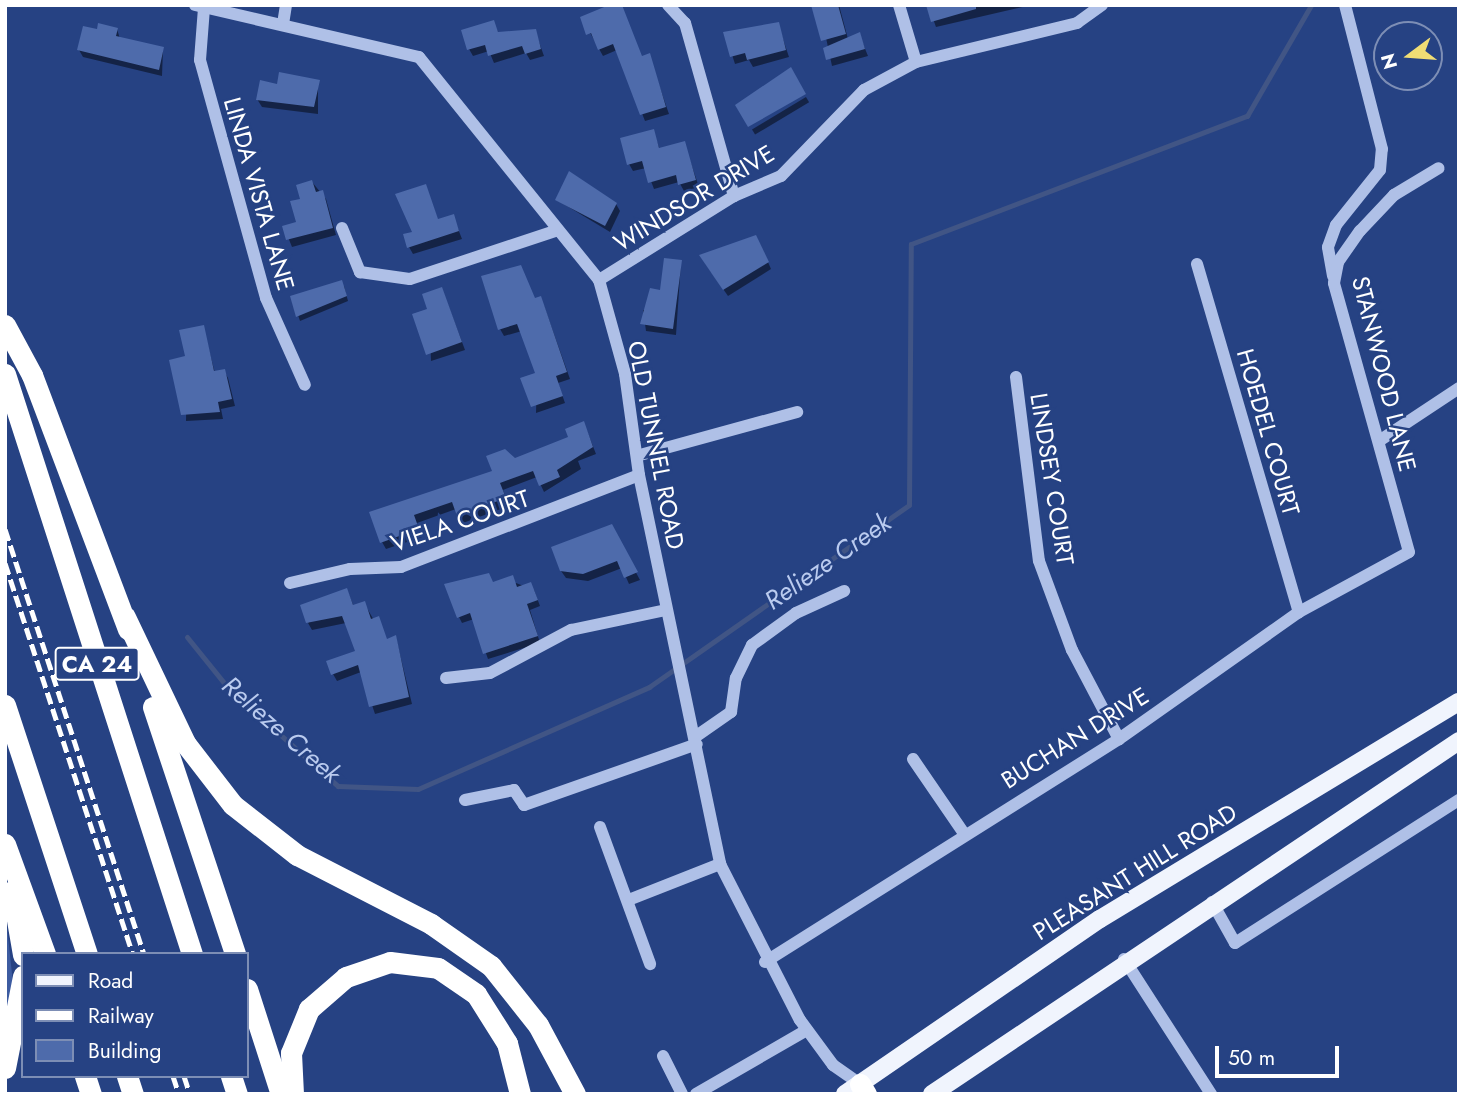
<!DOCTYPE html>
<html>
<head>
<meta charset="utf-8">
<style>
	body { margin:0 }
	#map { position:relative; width:1464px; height:1099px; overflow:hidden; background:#264283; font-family:Jost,sans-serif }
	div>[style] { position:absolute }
	.green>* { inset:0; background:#3d5ca1 }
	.shadow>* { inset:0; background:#0007; transform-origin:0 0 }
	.stream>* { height:5px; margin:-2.5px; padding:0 2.5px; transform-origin:2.5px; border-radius:2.5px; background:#415585 }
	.building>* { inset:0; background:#4e6bab }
	.minor>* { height:12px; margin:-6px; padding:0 6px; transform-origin:6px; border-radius:6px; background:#afc0e7 }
	.major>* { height:18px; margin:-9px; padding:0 9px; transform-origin:9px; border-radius:9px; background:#f0f4fd }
	.highway>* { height:21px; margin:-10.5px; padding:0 10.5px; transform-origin:10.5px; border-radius:10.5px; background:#fff }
	.rail>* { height:5px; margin-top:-2.5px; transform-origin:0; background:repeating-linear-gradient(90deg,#fff 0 12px,transparent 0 17px) }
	span { translate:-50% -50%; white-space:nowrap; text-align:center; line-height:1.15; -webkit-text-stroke:5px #264283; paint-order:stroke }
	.shield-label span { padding:2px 5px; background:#264283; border:2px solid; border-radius:5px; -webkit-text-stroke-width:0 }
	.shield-label { font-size:23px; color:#fff; font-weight:700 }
	.street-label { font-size:24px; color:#fff }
	.water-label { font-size:26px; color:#bacbef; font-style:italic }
	.frame { position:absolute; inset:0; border:7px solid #fff; pointer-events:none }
	.legend { position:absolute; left:21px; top:952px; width:228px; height:126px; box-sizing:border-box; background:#264283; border:2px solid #7d8eb5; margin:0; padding:9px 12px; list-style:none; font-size:21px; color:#fff }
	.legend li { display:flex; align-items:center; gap:14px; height:35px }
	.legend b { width:35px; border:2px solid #7d8eb5 }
	.north { position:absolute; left:1373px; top:21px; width:70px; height:70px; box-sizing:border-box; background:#264283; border:2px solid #7d8eb5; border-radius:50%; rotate:254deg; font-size:19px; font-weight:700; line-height:28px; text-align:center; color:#fff }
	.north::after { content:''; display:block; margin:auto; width:24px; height:32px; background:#f0dd74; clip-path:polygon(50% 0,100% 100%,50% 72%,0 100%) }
	.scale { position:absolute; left:1215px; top:1046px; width:124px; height:32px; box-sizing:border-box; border:4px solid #fff; border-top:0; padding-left:9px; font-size:21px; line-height:24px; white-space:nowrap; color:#fff; -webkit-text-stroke:5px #264283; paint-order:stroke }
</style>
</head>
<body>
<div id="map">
	<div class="green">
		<i style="clip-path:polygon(5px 908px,14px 993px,5px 1034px)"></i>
	</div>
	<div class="shadow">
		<i style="clip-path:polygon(819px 5px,839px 5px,848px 39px,859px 34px,868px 56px,832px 66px)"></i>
		<i style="clip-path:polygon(928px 5px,1031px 5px,936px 27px)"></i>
		<i style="clip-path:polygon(582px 18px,642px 58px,649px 56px,669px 114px,645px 121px,617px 50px,603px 56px)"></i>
		<i style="clip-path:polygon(493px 22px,499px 34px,535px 31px,544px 56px,530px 60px,526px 53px,494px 63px,489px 51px,473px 56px,469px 49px)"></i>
		<i style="clip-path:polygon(778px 24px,789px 57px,753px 67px,749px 60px,735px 64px,725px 33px)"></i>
		<i style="clip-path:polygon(117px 29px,120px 39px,163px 49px,162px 76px,83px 57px,79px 50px,99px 31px)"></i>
		<i style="clip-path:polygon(318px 82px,318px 114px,262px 107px,257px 99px,278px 86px)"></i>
		<i style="left:806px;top:97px;width:6px;height:63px;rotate:59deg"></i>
		<i style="clip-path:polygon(653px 131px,660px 150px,684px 143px,699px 187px,684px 191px,679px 182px,654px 189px,646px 168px,633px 171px,629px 164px)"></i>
		<i style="clip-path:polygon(312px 182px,326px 199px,336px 235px,292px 247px,284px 227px,298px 224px)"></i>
		<i style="clip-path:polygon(426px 186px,438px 221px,453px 216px,462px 239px,413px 254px,409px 247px)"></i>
		<i style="clip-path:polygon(557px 200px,616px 204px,620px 211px,610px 232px)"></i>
		<i style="clip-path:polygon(760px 244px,771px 269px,728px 296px,705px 263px)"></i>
		<i style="clip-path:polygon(681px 262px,676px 335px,646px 331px,643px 310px,649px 311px)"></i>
		<i style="clip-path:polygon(521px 267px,535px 300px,544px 306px,570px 379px,558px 383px,565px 403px,536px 413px,537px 374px,522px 331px,504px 336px,500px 329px)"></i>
		<i style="clip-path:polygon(344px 286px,348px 301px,300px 321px,292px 297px)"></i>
		<i style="clip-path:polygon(442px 289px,465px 350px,431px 361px,429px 310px)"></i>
		<i style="clip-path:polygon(203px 327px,215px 373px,224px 371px,228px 378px,235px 406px,221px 409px,223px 419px,186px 421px,187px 358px)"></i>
		<i style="clip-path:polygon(587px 431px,596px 454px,578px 461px,581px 469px,544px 492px,537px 477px,503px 490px,509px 506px,463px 523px,456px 509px,417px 523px,422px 537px,386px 549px,382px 542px,372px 513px,494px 472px)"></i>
		<i style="clip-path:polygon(611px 526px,640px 580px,629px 584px,622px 568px,588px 581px,566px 578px,561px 571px)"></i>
		<i style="clip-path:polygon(516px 583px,534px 590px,540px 606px,530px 610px,540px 643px,488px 659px,474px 619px,462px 623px,459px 617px,493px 584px)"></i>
		<i style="clip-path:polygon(347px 590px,354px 607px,364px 603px,386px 641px,396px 638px,412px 704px,375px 714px,361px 672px,337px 681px,333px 674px,357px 652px,346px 623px,312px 630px,308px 623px)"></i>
	</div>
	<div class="stream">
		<i style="left:187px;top:637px;width:67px;rotate:51.1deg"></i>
		<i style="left:229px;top:689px;width:146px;rotate:41.7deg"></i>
		<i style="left:338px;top:786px;width:80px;rotate:2.1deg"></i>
		<i style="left:418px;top:789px;width:253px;rotate:-23.8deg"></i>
		<i style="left:649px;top:687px;width:317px;rotate:-35deg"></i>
		<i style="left:909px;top:505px;width:261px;rotate:-89.6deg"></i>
		<i style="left:911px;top:244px;width:360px;rotate:-20.9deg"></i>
		<i style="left:1247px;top:116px;width:128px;rotate:-60deg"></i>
	</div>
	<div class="building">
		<i style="clip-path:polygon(609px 5px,622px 5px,642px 56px,650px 53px,666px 107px,640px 115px,613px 44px,598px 50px,591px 33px,586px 35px,580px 17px)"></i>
		<i style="clip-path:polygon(811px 5px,838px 5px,846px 34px,821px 41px)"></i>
		<i style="clip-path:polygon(926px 5px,976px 5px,976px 9px,931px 22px)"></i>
		<i style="clip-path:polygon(494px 20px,498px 32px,536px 29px,541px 49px,525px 54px,522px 46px,488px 56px,485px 45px,467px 50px,461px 30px)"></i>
		<i style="clip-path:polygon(779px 22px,786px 50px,747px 60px,745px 53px,730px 57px,723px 32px)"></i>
		<i style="clip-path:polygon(98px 23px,118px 28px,116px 36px,164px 47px,159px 70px,77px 50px,83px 26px,97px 29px)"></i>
		<i style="clip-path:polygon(860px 32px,865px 49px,826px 60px,823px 48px)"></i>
		<i style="clip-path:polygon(791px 67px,806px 94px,748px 127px,735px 105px)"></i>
		<i style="clip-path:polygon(279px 72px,320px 80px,314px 107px,256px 100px,260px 80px,277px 84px)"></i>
		<i style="clip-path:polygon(654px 129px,659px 148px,685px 141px,696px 180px,678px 185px,676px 175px,648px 183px,642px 161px,627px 165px,620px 138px)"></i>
		<i style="clip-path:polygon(569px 171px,617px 203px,605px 226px,555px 200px)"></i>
		<i style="clip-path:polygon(312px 180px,316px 192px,323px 190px,333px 228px,286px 240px,282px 226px,296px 222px,290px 201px,300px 199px,296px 185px)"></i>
		<i style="clip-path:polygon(426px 184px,438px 219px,454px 214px,459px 231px,407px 248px,403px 234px,412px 232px,395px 194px)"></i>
		<i style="clip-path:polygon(756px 235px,769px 262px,723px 290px,699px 255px)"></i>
		<i style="clip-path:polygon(664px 258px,682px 260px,673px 329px,640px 324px,650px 288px,660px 290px)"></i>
		<i style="clip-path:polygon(521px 265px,535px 298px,541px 296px,567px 372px,556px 376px,563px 396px,531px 407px,520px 378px,535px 373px,517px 324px,498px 330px,481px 276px)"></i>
		<i style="clip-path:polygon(342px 280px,347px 296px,296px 317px,290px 296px)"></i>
		<i style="clip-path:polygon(442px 287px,462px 342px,426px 355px,412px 314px,427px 309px,422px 294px)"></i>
		<i style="clip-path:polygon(204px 325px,214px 371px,225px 369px,232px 399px,218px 402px,220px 412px,181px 415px,169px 360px,185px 356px,179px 330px)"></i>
		<i style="clip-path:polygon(584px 421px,593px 447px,557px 470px,560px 477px,539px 486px,533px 471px,500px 483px,506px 498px,457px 516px,452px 502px,414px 515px,419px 529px,380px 543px,369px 512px,492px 471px,486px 456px,505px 449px,515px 458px,568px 437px,565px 429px)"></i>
		<i style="clip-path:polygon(612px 524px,638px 572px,624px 578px,617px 561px,583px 574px,560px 571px,551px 547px)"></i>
		<i style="clip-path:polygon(489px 573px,493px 582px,513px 575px,517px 587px,531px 582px,538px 600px,527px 604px,538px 636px,483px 654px,470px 613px,457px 618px,444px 584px)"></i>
		<i style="clip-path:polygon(347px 588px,353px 605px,365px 601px,371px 619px,379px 616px,387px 639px,396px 635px,409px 697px,369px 707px,358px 665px,331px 675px,326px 661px,355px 651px,342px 616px,306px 623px,300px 605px)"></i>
	</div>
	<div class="minor">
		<i style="left:195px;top:5px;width:230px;rotate:13.1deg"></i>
		<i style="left:419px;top:57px;width:287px;rotate:51.1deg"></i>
		<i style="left:599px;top:280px;width:98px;rotate:74.5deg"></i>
		<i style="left:625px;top:374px;width:102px;rotate:82.1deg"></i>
		<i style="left:639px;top:475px;width:397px;rotate:78.2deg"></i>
		<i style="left:720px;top:864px;width:175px;rotate:62.9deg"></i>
		<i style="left:800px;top:1020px;width:56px;rotate:53.7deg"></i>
		<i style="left:833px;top:1065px;width:33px;rotate:35deg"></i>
		<i style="left:668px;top:5px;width:25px;rotate:47deg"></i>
		<i style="left:685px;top:23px;width:180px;rotate:74.2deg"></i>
		<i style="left:899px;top:5px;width:59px;rotate:73.4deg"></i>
		<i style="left:204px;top:8px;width:52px;rotate:94.4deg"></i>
		<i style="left:200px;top:60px;width:247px;rotate:74.5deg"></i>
		<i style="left:266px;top:298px;width:95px;rotate:65.9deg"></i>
		<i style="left:283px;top:24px;width:19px;rotate:-81deg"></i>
		<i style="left:342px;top:228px;width:48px;rotate:67.8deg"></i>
		<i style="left:360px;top:272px;width:50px;rotate:8deg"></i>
		<i style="left:410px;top:279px;width:156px;rotate:-18.3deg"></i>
		<i style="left:1197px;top:264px;width:363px;rotate:73.7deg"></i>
		<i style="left:1333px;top:276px;width:29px;rotate:-100deg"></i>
		<i style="left:1328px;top:247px;width:23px;rotate:-70deg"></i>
		<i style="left:1336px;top:225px;width:70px;rotate:-51.3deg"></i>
		<i style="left:1380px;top:170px;width:21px;rotate:-85deg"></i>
		<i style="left:1382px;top:149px;width:149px;rotate:-104.4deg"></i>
		<i style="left:599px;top:280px;width:159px;rotate:-31.9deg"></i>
		<i style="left:734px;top:196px;width:51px;rotate:-23.1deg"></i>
		<i style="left:781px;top:176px;width:120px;rotate:-46deg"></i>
		<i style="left:864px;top:90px;width:59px;rotate:-28.3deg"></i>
		<i style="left:916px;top:62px;width:166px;rotate:-13.6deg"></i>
		<i style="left:1077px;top:23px;width:31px;rotate:-36deg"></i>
		<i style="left:1016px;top:377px;width:185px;rotate:82.9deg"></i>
		<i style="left:1039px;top:561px;width:95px;rotate:69.7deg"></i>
		<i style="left:1072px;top:650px;width:101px;rotate:62.2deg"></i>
		<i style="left:1379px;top:441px;width:96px;rotate:-33.5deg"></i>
		<i style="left:640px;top:455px;width:163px;rotate:-15.3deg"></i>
		<i style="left:290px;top:583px;width:62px;rotate:-13.1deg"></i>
		<i style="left:350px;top:569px;width:51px;rotate:-2.2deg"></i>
		<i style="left:401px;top:567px;width:255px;rotate:-21.1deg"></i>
		<i style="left:446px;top:678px;width:44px;rotate:-6.5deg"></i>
		<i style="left:490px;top:673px;width:92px;rotate:-28deg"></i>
		<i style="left:571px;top:630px;width:97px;rotate:-11.9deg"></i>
		<i style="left:695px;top:737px;width:44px;rotate:-34.8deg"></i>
		<i style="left:731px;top:712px;width:34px;rotate:-82deg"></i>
		<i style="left:736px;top:678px;width:37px;rotate:-64deg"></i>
		<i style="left:752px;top:645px;width:54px;rotate:-36deg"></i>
		<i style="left:796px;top:613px;width:53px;rotate:-24.6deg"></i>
		<i style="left:913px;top:759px;width:88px;rotate:55.6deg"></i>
		<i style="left:465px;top:800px;width:50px;rotate:-11.5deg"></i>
		<i style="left:514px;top:790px;width:18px;rotate:56deg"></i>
		<i style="left:524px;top:805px;width:183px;rotate:-19.4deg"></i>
		<i style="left:600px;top:827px;width:146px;rotate:69.9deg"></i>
		<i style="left:631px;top:899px;width:96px;rotate:-21.5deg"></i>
		<i style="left:1212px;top:902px;width:47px;rotate:60.7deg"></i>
		<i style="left:1235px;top:943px;width:266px;rotate:-32.6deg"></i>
		<i style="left:1124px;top:959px;width:161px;rotate:57.2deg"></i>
		<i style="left:765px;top:962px;width:418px;rotate:-32.2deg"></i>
		<i style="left:1119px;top:739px;width:220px;rotate:-35.2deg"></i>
		<i style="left:1299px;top:612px;width:125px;rotate:-28.6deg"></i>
		<i style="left:1409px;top:552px;width:279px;rotate:-105.6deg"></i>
		<i style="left:1334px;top:283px;width:21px;rotate:-79deg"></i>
		<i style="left:1338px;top:262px;width:38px;rotate:-55deg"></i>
		<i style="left:1360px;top:231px;width:50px;rotate:-46.6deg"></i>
		<i style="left:1394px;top:195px;width:52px;rotate:-31deg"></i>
		<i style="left:663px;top:1056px;width:42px;rotate:63.4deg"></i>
		<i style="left:696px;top:1094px;width:128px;rotate:-30deg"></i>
	</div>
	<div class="major">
		<i style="left:845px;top:1094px;width:309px;rotate:-34.5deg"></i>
		<i style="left:1100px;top:919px;width:419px;rotate:-31.2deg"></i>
		<i style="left:932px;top:1094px;width:634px;rotate:-33.82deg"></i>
	</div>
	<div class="highway">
		<i style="left:5px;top:325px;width:57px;rotate:61.6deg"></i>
		<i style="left:32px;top:375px;width:272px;rotate:69.3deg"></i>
		<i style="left:5px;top:374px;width:609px;rotate:72.13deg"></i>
		<i style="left:125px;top:617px;width:140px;rotate:64.5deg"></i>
		<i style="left:185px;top:743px;width:78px;rotate:52.3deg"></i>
		<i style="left:233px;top:805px;width:81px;rotate:38deg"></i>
		<i style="left:297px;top:855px;width:151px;rotate:27.2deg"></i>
		<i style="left:431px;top:924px;width:73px;rotate:35deg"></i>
		<i style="left:491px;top:966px;width:75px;rotate:51.5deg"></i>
		<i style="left:538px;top:1025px;width:78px;rotate:61.8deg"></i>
		<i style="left:5px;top:705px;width:262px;rotate:71.8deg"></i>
		<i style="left:153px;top:707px;width:260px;rotate:71.6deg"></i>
		<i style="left:5px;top:844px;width:117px;rotate:70deg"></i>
		<i style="left:12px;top:891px;width:65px;rotate:80.2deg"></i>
		<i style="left:247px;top:989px;width:110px;rotate:72.1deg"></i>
		<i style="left:5px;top:1068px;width:94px;rotate:-78.9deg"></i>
		<i style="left:85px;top:1076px;width:19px;rotate:72deg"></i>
		<i style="left:127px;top:1076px;width:19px;rotate:72deg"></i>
		<i style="left:231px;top:1076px;width:19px;rotate:72deg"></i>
		<i style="left:860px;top:1084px;width:12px;rotate:59deg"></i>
		<i style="left:293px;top:1094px;width:41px;rotate:-92.8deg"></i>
		<i style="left:291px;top:1053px;width:48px;rotate:-67.8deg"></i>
		<i style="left:309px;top:1009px;width:49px;rotate:-40.9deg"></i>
		<i style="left:346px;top:977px;width:46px;rotate:-18.8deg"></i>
		<i style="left:390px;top:962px;width:48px;rotate:7.1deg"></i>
		<i style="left:438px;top:968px;width:46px;rotate:34.4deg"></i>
		<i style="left:476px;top:994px;width:58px;rotate:57.7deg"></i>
		<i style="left:507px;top:1043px;width:53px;rotate:75.7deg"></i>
	</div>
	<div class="rail">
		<i style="left:5px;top:529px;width:447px;rotate:71.9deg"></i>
		<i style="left:5px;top:563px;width:411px;rotate:71.9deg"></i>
		<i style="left:173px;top:1076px;width:19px;rotate:72deg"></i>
		<i style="left:184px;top:1076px;width:19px;rotate:72deg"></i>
	</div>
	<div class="shield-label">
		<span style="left:97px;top:664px">CA 24</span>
	</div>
	<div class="street-label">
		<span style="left:259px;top:194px;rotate:74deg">LINDA VISTA LANE</span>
		<span style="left:694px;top:198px;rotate:-31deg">WINDSOR DRIVE</span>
		<span style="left:1384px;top:374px;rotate:76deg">STANWOOD LANE</span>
		<span style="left:1268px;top:432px;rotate:74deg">HOEDEL COURT</span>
		<span style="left:656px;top:445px;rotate:79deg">OLD TUNNEL ROAD</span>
		<span style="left:1052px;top:479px;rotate:81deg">LINDSEY COURT</span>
		<span style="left:460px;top:521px;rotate:-19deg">VIELA COURT</span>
		<span style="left:1075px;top:738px;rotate:-32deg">BUCHAN DRIVE</span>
		<span style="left:1135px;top:872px;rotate:-32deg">PLEASANT HILL ROAD</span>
	</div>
	<div class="water-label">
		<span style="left:828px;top:562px;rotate:-35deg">Relieze Creek</span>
		<span style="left:281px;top:730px;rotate:41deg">Relieze Creek</span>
	</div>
	<div class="frame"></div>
	<ul class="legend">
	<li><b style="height:9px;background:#f0f4fd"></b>Road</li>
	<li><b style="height:9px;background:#fff"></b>Railway</li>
	<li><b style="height:19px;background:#4e6bab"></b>Building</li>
	</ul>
	<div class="north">N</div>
	<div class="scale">50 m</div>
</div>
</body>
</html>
